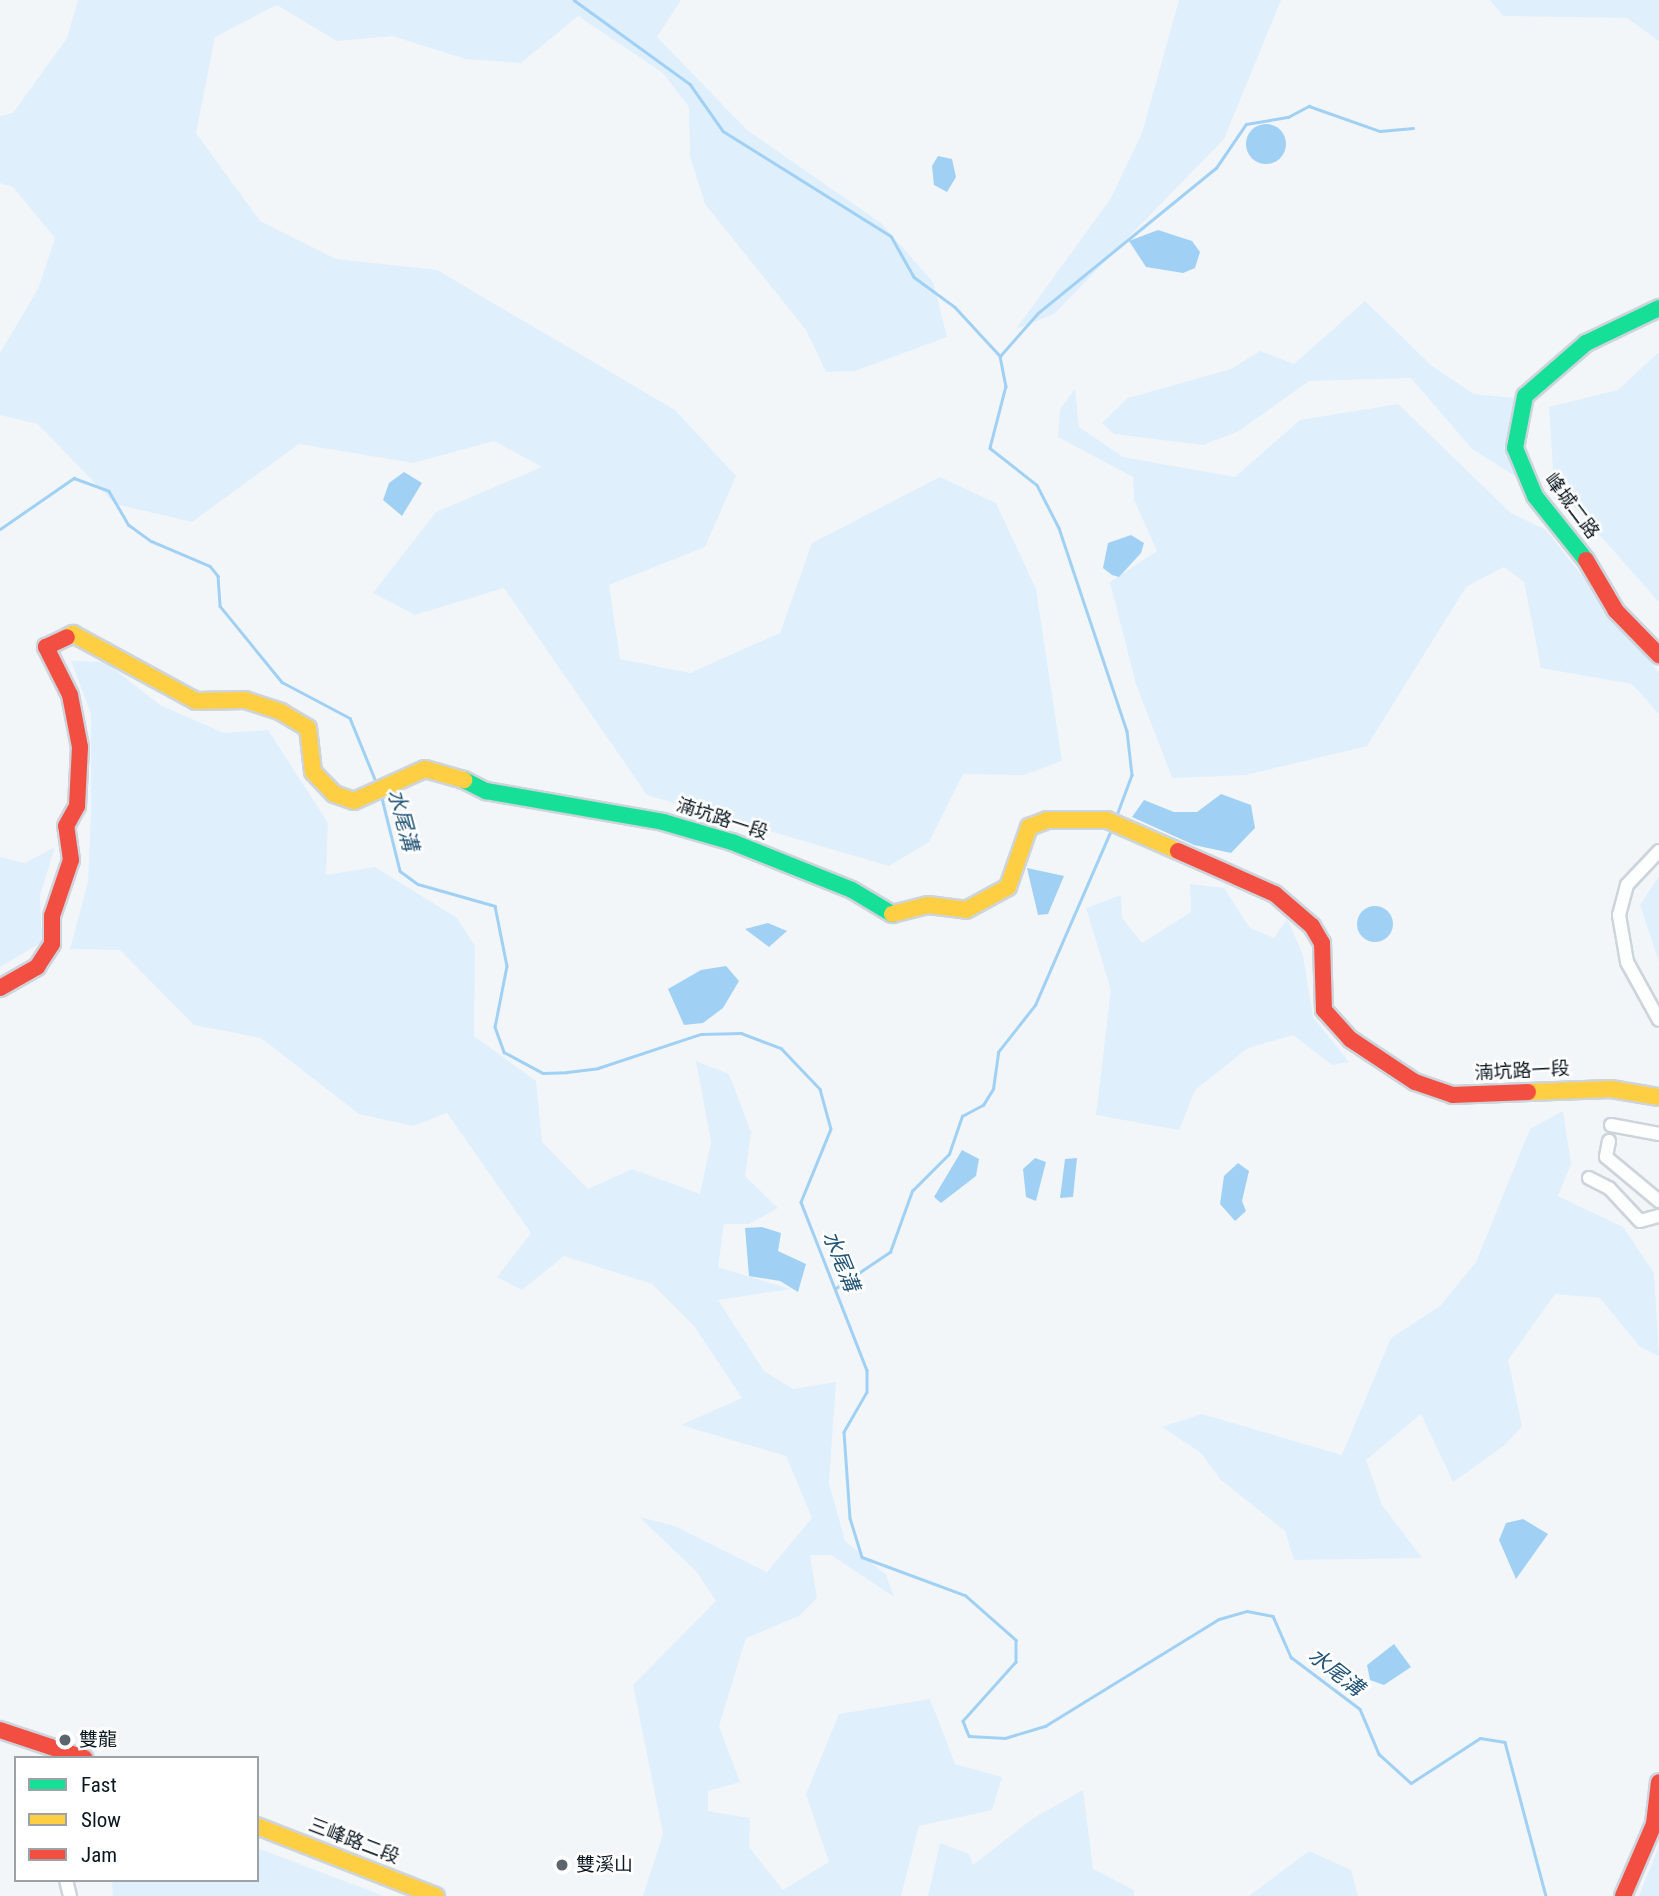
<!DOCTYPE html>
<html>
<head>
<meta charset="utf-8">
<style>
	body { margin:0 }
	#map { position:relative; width:1659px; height:1896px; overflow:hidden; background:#f3f6f9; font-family:"Roboto Condensed","Noto Sans TC",sans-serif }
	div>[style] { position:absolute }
	.green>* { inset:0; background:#dfeffc }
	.water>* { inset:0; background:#a0d1f4 }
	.round { border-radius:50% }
	.stream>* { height:2.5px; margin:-1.25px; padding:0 1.25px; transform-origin:1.25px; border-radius:1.25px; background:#a0d1f4 }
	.roads { filter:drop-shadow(2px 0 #cdd4db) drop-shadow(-2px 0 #cdd4db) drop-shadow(0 2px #cdd4db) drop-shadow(0 -2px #cdd4db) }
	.street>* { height:12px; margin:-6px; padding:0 6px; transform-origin:6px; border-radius:6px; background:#fdfefe }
	.fast>* { height:16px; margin:-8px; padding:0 8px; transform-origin:8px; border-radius:8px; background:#16e098 }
	.slow>* { height:16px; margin:-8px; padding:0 8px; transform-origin:8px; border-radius:8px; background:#ffcf43 }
	.jam>* { height:16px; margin:-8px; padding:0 8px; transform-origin:8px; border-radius:8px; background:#f24e42 }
	.dots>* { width:19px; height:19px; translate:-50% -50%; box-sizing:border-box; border:4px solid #fff; border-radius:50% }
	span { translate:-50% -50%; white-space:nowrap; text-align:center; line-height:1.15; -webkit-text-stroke:5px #fff; paint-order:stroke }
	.street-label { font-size:19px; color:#0b1720 }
	.poi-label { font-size:19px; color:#0b1720 }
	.left { translate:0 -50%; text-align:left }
	.water-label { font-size:21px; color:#225476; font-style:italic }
	.legend { position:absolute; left:14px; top:1756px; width:245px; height:126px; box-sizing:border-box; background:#fff; border:2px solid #9da2a6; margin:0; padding:9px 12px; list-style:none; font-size:21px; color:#0b1720 }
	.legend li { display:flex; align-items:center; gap:14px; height:35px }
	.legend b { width:35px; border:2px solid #9da2a6 }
</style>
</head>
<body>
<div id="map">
	<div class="green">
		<i style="clip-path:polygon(78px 0,681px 0,657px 37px,747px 130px,881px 223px,933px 282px,947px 337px,855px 371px,826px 372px,806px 330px,705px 204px,690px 156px,689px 107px,663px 73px,578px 16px,521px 63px,466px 59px,392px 36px,337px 41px,277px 5px,215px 37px,196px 133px,260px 221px,336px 259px,437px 270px,675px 410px,736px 476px,705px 547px,609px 585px,620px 659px,690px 673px,780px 633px,812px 543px,940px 477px,996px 503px,1036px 589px,1062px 761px,1024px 775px,963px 774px,929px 842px,889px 866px,647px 795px,504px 588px,415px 615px,373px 593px,436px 512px,542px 467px,494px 441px,413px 463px,299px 444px,192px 522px,115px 504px,38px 424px,0 415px,0 353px,38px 289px,55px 238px,13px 187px,0 183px,0 116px,13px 113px,67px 38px)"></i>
		<i style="clip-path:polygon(1179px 0,1281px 0,1224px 139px,1054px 314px,1016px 329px,1111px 198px,1142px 133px)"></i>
		<i style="clip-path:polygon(1490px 0,1659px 0,1659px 41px,1627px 18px,1503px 16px)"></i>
		<i style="clip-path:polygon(1365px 301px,1432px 366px,1474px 394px,1515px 398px,1515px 476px,1472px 449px,1411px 378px,1309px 381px,1239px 431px,1203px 445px,1114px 434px,1102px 423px,1128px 398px,1231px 369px,1260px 351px,1294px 364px)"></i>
		<i style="clip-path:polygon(1659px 352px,1659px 602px,1554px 484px,1549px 407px,1618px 390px)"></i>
		<i style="clip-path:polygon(1075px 389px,1079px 427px,1123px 457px,1235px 477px,1300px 420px,1398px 404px,1511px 513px,1546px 530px,1659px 673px,1659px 714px,1632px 684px,1541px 668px,1524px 582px,1504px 567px,1466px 587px,1367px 746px,1246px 775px,1172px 778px,1135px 681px,1110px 582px,1157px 551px,1134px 500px,1133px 477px,1058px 437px,1060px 409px)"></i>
		<i style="clip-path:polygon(71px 661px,105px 662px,160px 705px,224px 733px,268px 730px,328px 823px,326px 875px,375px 867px,457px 918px,475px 946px,474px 1036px,536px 1081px,542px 1142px,588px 1189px,632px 1169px,700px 1194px,711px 1142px,696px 1061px,729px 1074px,751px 1132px,745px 1176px,778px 1208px,749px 1224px,724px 1224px,718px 1267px,790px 1289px,718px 1300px,764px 1371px,793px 1389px,836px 1382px,829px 1483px,845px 1541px,886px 1575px,894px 1597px,831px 1555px,810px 1555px,817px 1598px,799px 1616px,746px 1638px,719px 1726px,740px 1782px,708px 1791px,708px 1811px,750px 1818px,749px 1847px,783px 1890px,829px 1862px,806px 1794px,839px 1714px,930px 1699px,955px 1764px,1002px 1777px,992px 1810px,919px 1826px,901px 1896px,643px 1896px,663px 1834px,633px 1685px,716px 1601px,696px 1571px,639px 1517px,675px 1526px,767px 1572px,812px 1518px,786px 1456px,681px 1425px,742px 1398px,694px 1326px,652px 1284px,564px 1256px,522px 1290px,497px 1277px,531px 1233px,447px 1113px,413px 1126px,359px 1114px,261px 1038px,194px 1025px,120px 950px,70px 949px,88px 882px,91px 812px,91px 714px)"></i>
		<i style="clip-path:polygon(55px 847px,40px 895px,42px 942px,0 967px,0 857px,25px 863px)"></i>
		<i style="clip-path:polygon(1659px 876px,1659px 962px,1640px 905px)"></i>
		<i style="clip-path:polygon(1190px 884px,1224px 888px,1250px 928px,1274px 938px,1287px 919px,1303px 955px,1313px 1017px,1349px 1062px,1332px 1065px,1293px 1035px,1248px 1048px,1195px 1090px,1179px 1130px,1096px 1115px,1111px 990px,1086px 908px,1121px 895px,1122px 918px,1142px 943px,1191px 912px)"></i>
		<i style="clip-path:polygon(1563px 1111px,1571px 1164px,1558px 1196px,1623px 1227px,1654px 1273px,1659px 1356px,1640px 1347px,1600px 1298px,1555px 1294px,1508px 1360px,1522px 1426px,1505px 1445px,1453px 1482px,1421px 1414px,1366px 1460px,1382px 1505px,1422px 1558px,1294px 1560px,1285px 1531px,1220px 1479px,1201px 1453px,1162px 1427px,1202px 1414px,1342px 1455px,1391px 1338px,1440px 1306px,1476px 1262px,1530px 1129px)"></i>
		<i style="clip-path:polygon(1083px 1790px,1093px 1869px,1134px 1890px,1134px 1896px,928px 1896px,940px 1843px,969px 1854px,973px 1865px,1032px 1819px)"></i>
		<i style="clip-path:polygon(1659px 1846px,1659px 1896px,1639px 1896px)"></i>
		<i style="clip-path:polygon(257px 1848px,384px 1896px,113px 1896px,112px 1880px,257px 1880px)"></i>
		<i style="clip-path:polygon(1309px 1851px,1351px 1870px,1358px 1896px,1249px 1896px)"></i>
	</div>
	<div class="water">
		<i class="round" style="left:1246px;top:124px;width:40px;height:40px"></i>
		<i style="clip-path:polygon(938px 156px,952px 159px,956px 177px,947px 192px,934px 185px,932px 166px)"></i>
		<i style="clip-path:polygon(1158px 230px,1192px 241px,1200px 252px,1195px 268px,1183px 273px,1146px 267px,1129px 241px)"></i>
		<i style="clip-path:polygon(404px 472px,422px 483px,402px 516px,383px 500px,389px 483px)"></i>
		<i style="clip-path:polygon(1131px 535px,1144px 543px,1141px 553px,1119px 577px,1112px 575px,1103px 568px,1108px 543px)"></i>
		<i style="clip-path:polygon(1221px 794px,1251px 805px,1255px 828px,1231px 853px,1194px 845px,1132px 817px,1144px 800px,1174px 812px,1197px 812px)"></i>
		<i style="clip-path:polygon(1027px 868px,1064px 876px,1048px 914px,1038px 915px)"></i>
		<i class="round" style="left:1357px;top:906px;width:36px;height:36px"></i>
		<i style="clip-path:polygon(768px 923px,787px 931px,769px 947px,745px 929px)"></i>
		<i style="clip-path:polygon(726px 966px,739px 981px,723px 1008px,703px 1023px,684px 1025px,668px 989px,701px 970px)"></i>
		<i style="clip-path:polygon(962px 1150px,979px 1159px,976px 1176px,941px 1203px,934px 1197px)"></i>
		<i style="clip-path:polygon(1035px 1158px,1046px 1162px,1036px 1201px,1026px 1197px,1023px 1169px)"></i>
		<i style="clip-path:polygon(1077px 1158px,1073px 1197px,1060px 1198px,1065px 1159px)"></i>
		<i style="clip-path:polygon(1238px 1163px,1249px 1171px,1242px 1201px,1246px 1211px,1235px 1221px,1220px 1204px,1224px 1176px)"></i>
		<i style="clip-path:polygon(762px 1227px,781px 1233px,778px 1251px,806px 1264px,798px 1292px,780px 1281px,749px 1276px,745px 1228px)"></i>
		<i style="clip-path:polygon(1523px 1519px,1548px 1534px,1516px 1579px,1499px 1540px,1506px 1523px)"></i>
		<i style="clip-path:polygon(1394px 1644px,1411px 1667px,1384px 1685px,1370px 1680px,1367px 1665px)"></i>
	</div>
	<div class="stream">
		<i style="left:574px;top:0;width:143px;rotate:35.9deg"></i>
		<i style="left:690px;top:84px;width:57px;rotate:54.9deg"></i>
		<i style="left:723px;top:131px;width:198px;rotate:32deg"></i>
		<i style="left:891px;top:236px;width:47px;rotate:60.7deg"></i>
		<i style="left:914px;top:277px;width:51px;rotate:36.2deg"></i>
		<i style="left:955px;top:307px;width:67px;rotate:47.4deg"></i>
		<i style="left:1000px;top:356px;width:31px;rotate:79deg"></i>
		<i style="left:1006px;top:386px;width:64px;rotate:104.5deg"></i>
		<i style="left:990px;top:448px;width:60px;rotate:38.2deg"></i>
		<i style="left:1037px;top:485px;width:48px;rotate:62.9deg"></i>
		<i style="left:1059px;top:528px;width:214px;rotate:71.5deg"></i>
		<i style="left:1127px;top:731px;width:44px;rotate:83.5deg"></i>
		<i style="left:1132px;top:775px;width:46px;rotate:110.4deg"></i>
		<i style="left:1000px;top:356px;width:57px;rotate:-48.5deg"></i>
		<i style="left:1038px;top:313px;width:230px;rotate:-39.2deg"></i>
		<i style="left:1216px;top:168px;width:53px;rotate:-55.7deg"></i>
		<i style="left:1246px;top:124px;width:43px;rotate:-9.5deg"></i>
		<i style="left:1288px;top:117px;width:24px;rotate:-28deg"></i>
		<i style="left:1309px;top:106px;width:75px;rotate:19.4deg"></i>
		<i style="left:1380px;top:131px;width:33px;rotate:-5deg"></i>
		<i style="left:0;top:529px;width:90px;rotate:-34.6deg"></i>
		<i style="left:74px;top:478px;width:37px;rotate:20deg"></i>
		<i style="left:109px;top:491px;width:39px;rotate:60deg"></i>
		<i style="left:129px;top:525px;width:27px;rotate:36deg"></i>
		<i style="left:151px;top:541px;width:64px;rotate:23deg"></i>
		<i style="left:210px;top:566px;width:13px;rotate:51deg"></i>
		<i style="left:218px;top:576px;width:30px;rotate:86deg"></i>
		<i style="left:220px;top:606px;width:98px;rotate:50.8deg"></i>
		<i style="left:282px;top:682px;width:77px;rotate:27.9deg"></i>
		<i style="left:350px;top:718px;width:71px;rotate:67.8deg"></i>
		<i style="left:381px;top:794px;width:79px;rotate:76.1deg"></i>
		<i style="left:400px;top:871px;width:22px;rotate:36deg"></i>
		<i style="left:418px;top:884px;width:80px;rotate:15.9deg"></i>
		<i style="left:495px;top:906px;width:61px;rotate:78.7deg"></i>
		<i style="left:507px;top:966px;width:62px;rotate:101.1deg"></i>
		<i style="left:495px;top:1027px;width:27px;rotate:70deg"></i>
		<i style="left:504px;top:1052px;width:44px;rotate:28.3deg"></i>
		<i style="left:543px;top:1073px;width:24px;rotate:-2deg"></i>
		<i style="left:567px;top:1072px;width:31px;rotate:-7deg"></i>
		<i style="left:598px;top:1068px;width:108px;rotate:-18.3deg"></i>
		<i style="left:701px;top:1034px;width:40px;rotate:-1.4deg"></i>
		<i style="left:741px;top:1033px;width:43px;rotate:20.6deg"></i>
		<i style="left:781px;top:1048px;width:57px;rotate:46.4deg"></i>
		<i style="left:820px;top:1089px;width:41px;rotate:74.6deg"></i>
		<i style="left:831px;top:1129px;width:79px;rotate:112.3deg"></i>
		<i style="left:801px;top:1202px;width:180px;rotate:68.6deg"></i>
		<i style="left:867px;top:1370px;width:22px;rotate:90deg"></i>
		<i style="left:867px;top:1392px;width:46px;rotate:119.9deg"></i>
		<i style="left:844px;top:1432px;width:86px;rotate:86deg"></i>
		<i style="left:850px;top:1518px;width:41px;rotate:72.9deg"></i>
		<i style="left:862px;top:1557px;width:110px;rotate:20.3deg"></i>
		<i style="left:965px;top:1595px;width:68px;rotate:41.4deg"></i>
		<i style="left:1016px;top:1640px;width:22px;rotate:90deg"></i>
		<i style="left:1016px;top:1662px;width:79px;rotate:131.9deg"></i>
		<i style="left:963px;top:1721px;width:16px;rotate:68deg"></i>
		<i style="left:969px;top:1736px;width:36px;rotate:3deg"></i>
		<i style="left:1005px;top:1738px;width:42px;rotate:-16.7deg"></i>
		<i style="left:1045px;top:1726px;width:204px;rotate:-31.6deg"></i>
		<i style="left:1219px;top:1619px;width:29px;rotate:-16deg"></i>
		<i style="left:1247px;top:1611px;width:26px;rotate:11deg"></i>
		<i style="left:1273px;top:1616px;width:45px;rotate:66.3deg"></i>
		<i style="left:1291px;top:1657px;width:86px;rotate:37deg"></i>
		<i style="left:1360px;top:1709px;width:49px;rotate:67.1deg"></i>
		<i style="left:1379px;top:1754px;width:43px;rotate:42.2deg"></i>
		<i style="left:1411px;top:1783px;width:82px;rotate:-33.1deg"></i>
		<i style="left:1480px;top:1738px;width:25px;rotate:9deg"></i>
		<i style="left:1505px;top:1742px;width:159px;rotate:75.1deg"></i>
		<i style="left:836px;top:1288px;width:65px;rotate:-33.7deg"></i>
		<i style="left:890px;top:1252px;width:65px;rotate:-70.2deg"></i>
		<i style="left:912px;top:1191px;width:52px;rotate:-45deg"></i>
		<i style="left:949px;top:1154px;width:40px;rotate:-71.1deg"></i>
		<i style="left:962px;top:1116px;width:24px;rotate:-28deg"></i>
		<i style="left:983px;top:1105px;width:19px;rotate:-58deg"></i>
		<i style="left:993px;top:1089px;width:37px;rotate:-82deg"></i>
		<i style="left:998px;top:1052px;width:60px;rotate:-51.8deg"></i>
		<i style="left:1035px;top:1005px;width:193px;rotate:-66.5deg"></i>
	</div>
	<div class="roads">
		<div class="street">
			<i style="left:1659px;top:851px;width:47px;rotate:133.3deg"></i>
			<i style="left:1627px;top:885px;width:31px;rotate:105deg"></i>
			<i style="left:1619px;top:915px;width:48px;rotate:80.3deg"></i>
			<i style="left:1627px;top:962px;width:66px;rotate:61.1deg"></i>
			<i style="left:1611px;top:1125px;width:49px;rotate:10.6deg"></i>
			<i style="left:1609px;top:1141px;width:16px;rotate:101deg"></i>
			<i style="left:1606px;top:1157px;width:69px;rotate:39.7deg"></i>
			<i style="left:1589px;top:1178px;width:22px;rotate:27deg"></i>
			<i style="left:1609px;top:1188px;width:45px;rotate:46.8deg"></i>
			<i style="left:1640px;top:1221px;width:20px;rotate:-15deg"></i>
			<i style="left:66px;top:1880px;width:16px;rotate:76deg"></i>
		</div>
		<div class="fast">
			<i style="left:1586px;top:560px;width:82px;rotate:-128.6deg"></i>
			<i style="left:1535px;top:496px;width:52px;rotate:-112.6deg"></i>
			<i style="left:1515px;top:448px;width:53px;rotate:-79.1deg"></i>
			<i style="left:1525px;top:396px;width:81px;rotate:-41deg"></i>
			<i style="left:1586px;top:343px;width:81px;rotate:-25.6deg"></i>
			<i style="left:464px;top:780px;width:25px;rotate:27deg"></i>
			<i style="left:486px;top:791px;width:180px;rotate:9.9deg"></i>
			<i style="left:663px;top:822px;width:72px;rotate:16.2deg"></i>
			<i style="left:732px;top:842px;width:129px;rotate:21.8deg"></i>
			<i style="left:852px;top:890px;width:47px;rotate:31deg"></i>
		</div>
		<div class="slow">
			<i style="left:67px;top:637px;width:7px;rotate:-27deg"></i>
			<i style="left:73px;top:634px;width:140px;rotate:28.6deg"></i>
			<i style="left:196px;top:701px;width:49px;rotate:-1.2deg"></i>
			<i style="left:245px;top:700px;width:38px;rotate:18deg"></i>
			<i style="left:281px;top:712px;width:31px;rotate:31deg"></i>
			<i style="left:308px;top:728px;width:44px;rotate:83.5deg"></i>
			<i style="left:313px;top:772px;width:30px;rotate:46deg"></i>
			<i style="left:334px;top:794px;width:21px;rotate:19deg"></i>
			<i style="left:354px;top:801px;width:78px;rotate:-24.3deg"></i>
			<i style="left:425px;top:769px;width:41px;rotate:15.8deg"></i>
			<i style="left:892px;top:914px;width:37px;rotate:-14deg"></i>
			<i style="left:928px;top:905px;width:38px;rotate:7deg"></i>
			<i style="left:966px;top:910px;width:48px;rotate:-28.7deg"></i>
			<i style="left:1008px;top:887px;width:64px;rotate:-70.7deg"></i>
			<i style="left:1029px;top:827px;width:19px;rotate:-21deg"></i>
			<i style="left:1047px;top:820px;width:60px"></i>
			<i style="left:1107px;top:820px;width:77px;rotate:23.6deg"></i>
			<i style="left:1528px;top:1092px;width:83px;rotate:-2.1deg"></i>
			<i style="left:1611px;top:1089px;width:49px;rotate:9.5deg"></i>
			<i style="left:257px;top:1826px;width:192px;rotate:21.4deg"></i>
		</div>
		<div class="jam">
			<i style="left:1586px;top:560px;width:59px;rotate:59.5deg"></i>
			<i style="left:1616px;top:611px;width:62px;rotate:45.7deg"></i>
			<i style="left:1178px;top:851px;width:106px;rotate:23.9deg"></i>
			<i style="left:1275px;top:894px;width:49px;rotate:40.9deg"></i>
			<i style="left:1312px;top:926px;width:20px;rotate:60deg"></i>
			<i style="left:1322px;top:943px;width:67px;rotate:88.3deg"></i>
			<i style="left:1324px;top:1010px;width:39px;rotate:48deg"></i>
			<i style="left:1350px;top:1039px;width:78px;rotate:33.5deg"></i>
			<i style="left:1415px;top:1082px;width:40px;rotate:18.9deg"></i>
			<i style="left:1453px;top:1095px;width:75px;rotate:-2.3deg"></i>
			<i style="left:0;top:988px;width:43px;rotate:-29.6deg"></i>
			<i style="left:37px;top:967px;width:27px;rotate:-57deg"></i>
			<i style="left:52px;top:944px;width:28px;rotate:-90deg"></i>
			<i style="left:52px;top:916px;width:59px;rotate:-71.3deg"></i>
			<i style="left:71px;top:860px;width:34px;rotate:-98deg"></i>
			<i style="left:66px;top:826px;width:23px;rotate:-61deg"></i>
			<i style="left:77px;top:806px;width:59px;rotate:-87.1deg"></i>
			<i style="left:80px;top:747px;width:53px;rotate:-100.9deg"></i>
			<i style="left:70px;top:695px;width:54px;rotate:-116.6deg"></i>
			<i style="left:46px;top:647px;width:23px;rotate:-25deg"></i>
			<i style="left:0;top:1730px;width:89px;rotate:18.4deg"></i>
			<i style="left:1623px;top:1896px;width:78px;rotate:-66.7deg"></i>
			<i style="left:1654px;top:1824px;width:42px;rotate:-83.2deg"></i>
		</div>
	</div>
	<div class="dots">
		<i style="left:65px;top:1740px;background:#5c656c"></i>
		<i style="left:562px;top:1865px;background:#5c656c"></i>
	</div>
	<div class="street-label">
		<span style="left:1572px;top:506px;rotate:53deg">峰城二路</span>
		<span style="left:722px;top:819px;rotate:18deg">湳坑路一段</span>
		<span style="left:1522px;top:1071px;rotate:-3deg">湳坑路一段</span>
		<span style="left:354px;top:1841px;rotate:21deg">三峰路二段</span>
	</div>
	<div class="poi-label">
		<span class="left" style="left:79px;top:1740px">雙龍</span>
		<span class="left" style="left:576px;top:1865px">雙溪山</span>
	</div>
	<div class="water-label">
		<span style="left:403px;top:820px;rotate:75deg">水尾溝</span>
		<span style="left:841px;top:1261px;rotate:68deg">水尾溝</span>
		<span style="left:1336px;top:1672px;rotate:38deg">水尾溝</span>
	</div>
	<ul class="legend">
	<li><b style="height:9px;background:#16e098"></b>Fast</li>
	<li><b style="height:9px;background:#ffcf43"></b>Slow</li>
	<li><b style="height:9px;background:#f24e42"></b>Jam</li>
	</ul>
</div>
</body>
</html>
